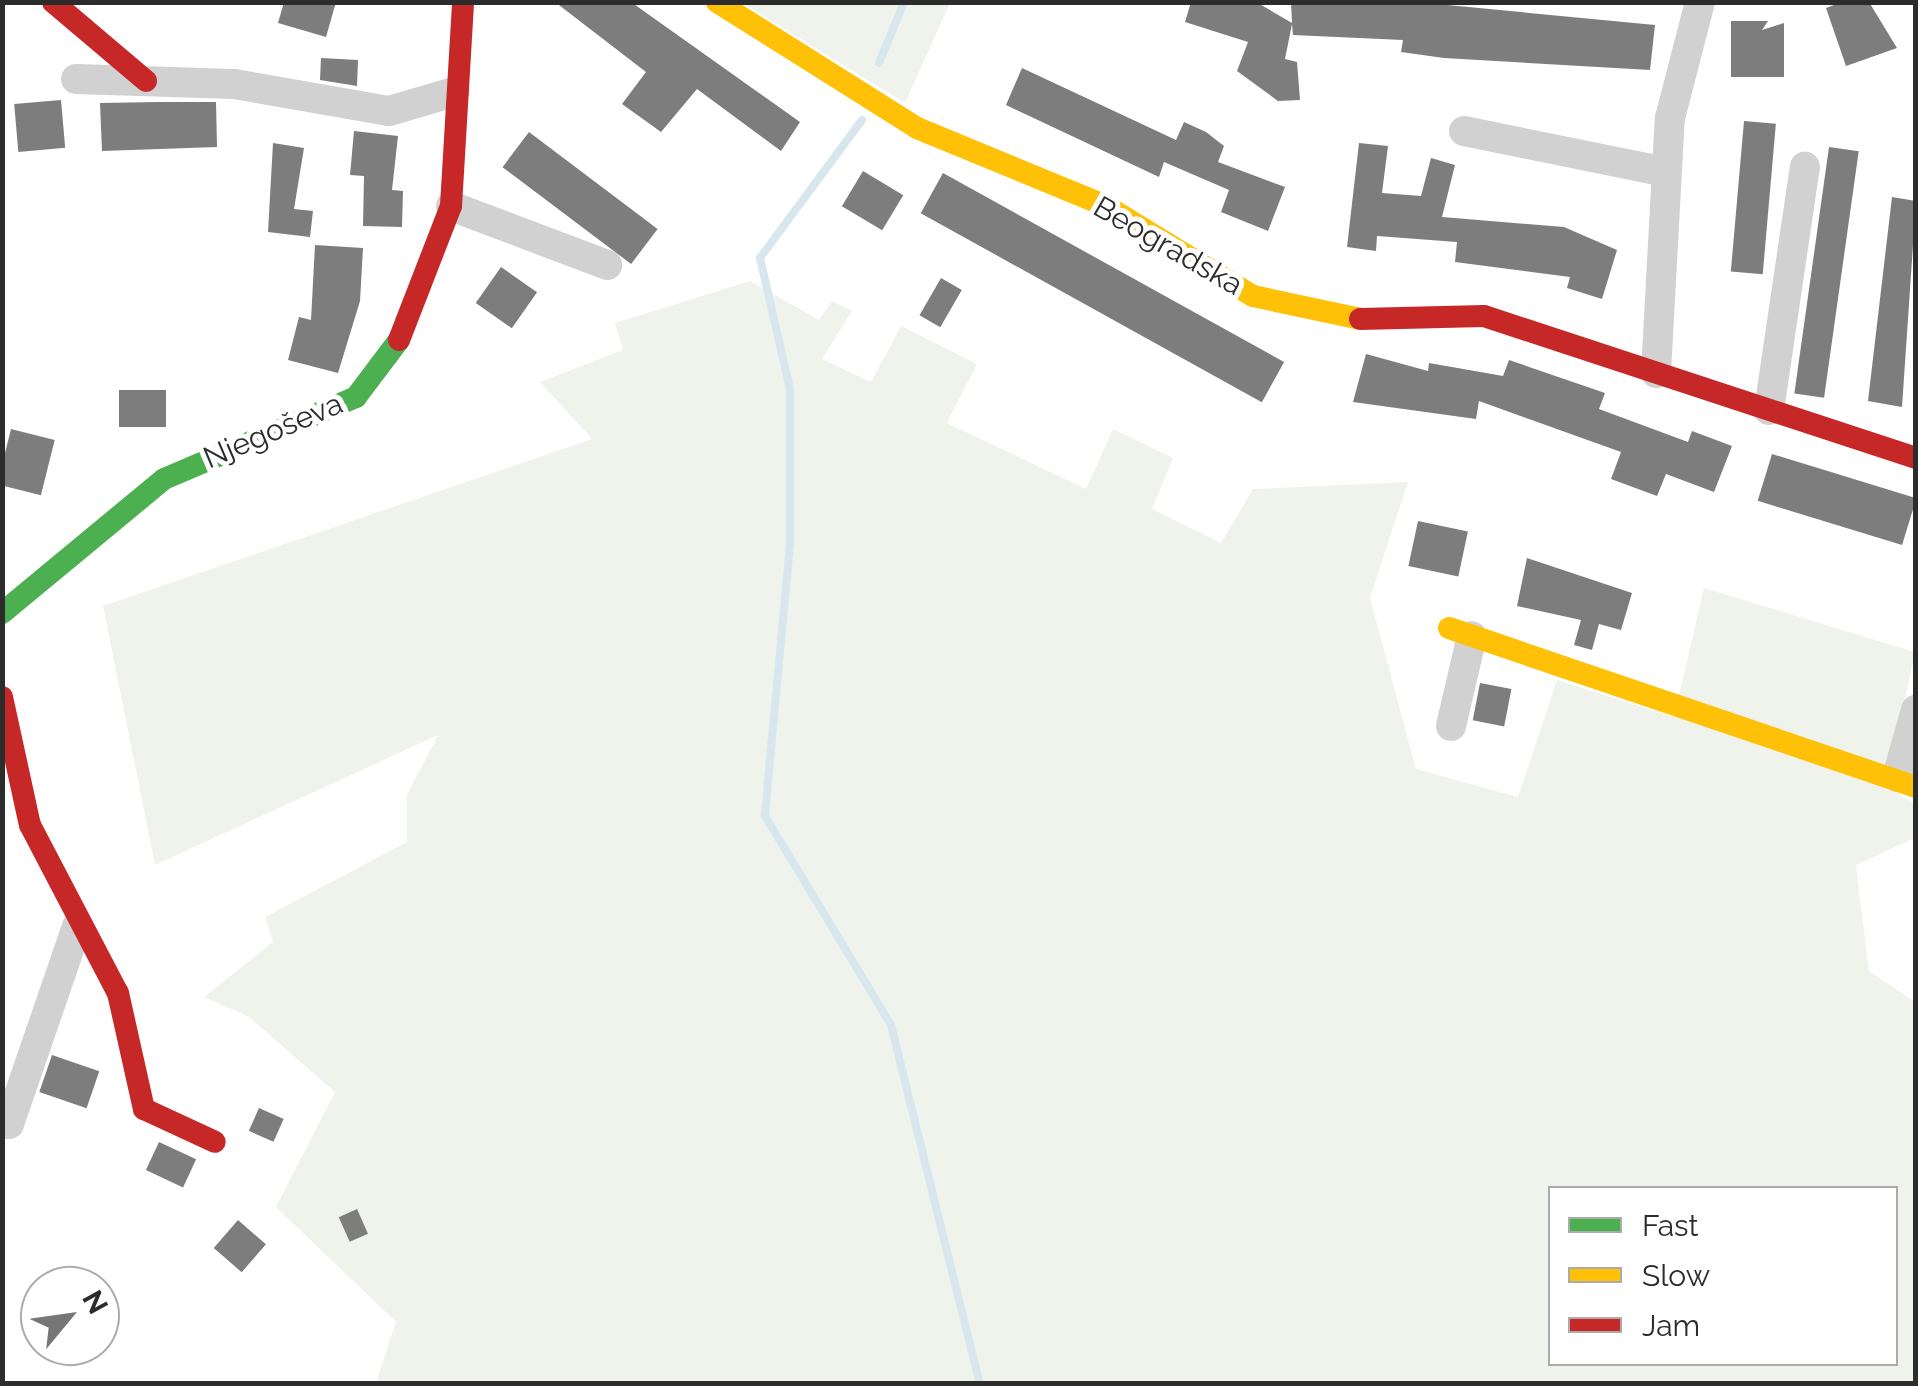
<!DOCTYPE html>
<html>
<head>
<meta charset="utf-8">
<style>
	body { margin:0 }
	#map { position:relative; width:1918px; height:1386px; overflow:hidden; background:#fff; font-family:Raleway,sans-serif }
	div>[style] { position:absolute }
	.green>* { inset:0; background:#f0f3eb }
	.stream>* { height:8px; margin:-4px; padding:0 4px; transform-origin:4px; border-radius:4px; background:#d8e7ee }
	.building>* { inset:0; background:#7d7d7d; transform-origin:0 0 }
	.street>* { height:30px; margin:-15px; padding:0 15px; transform-origin:15px; border-radius:15px; background:#d1d1d1 }
	.fast>* { height:22px; margin:-11px; padding:0 11px; transform-origin:11px; border-radius:11px; background:#4caf50 }
	.slow>* { height:22px; margin:-11px; padding:0 11px; transform-origin:11px; border-radius:11px; background:#ffc107 }
	.jam>* { height:22px; margin:-11px; padding:0 11px; transform-origin:11px; border-radius:11px; background:#c62828 }
	span { translate:-50% -50%; white-space:nowrap; text-align:center; line-height:1.15; -webkit-text-stroke:10px #fff; paint-order:stroke }
	.street-label { font-size:30px; color:#2c2c2c }
	.frame { position:absolute; inset:0; border:5px solid #2c2c2c; pointer-events:none }
	.legend { position:absolute; left:1548px; top:1186px; width:350px; height:180px; box-sizing:border-box; background:#fff; border:2px solid #ababab; margin:0; padding:12px 18px; list-style:none; font-size:30px; color:#2c2c2c }
	.legend li { display:flex; align-items:center; gap:20px; height:50px }
	.legend b { width:50px; border:2px solid #ababab }
	.north { position:absolute; left:20px; top:1266px; width:100px; height:100px; box-sizing:border-box; background:#fff; border:2px solid #ababab; border-radius:50%; rotate:61deg; font-size:28px; font-weight:700; line-height:40px; text-align:center; color:#2c2c2c }
	.north::after { content:''; display:block; margin:auto; width:35px; height:45px; background:#767676; clip-path:polygon(50% 0,100% 100%,50% 72%,0 100%) }
</style>
</head>
<body>
<div id="map">
	<div class="green">
		<i style="clip-path:polygon(742px 3px,819px 5px,950px 3px,905px 103px)"></i>
		<i style="clip-path:polygon(evenodd,750px 281px,819px 320px,832px 301px,852px 311px,822px 359px,871px 382px,901px 326px,977px 364px,947px 423px,1086px 489px,1113px 429px,1173px 458px,1152px 509px,1221px 543px,1253px 489px,1408px 482px,1370px 598px,1416px 769px,1518px 797px,1557px 680px,1674px 717px,1704px 588px,1915px 652px,1886px 788px,1915px 804px,1915px 838px,1856px 865px,1869px 971px,1915px 1002px,1915px 1383px,376px 1383px,396px 1322px,276px 1207px,335px 1092px,249px 1017px,204px 997px,273px 942px,265px 917px,407px 842px,407px 795px,438px 735px,155px 865px,103px 606px,592px 439px,540px 382px,623px 350px,615px 323px,750px 281px,1550px 1188px,1896px 1188px,1896px 1364px,1550px 1364px,1550px 1188px)"></i>
	</div>
	<div class="stream">
		<i style="left:879px;top:63px;width:66px;rotate:-67.7deg"></i>
		<i style="left:862px;top:120px;width:172px;rotate:126.5deg"></i>
		<i style="left:760px;top:258px;width:134px;rotate:77.1deg"></i>
		<i style="left:790px;top:389px;width:155px;rotate:90deg"></i>
		<i style="left:790px;top:544px;width:273px;rotate:95.3deg"></i>
		<i style="left:765px;top:816px;width:244px;rotate:58.9deg"></i>
		<i style="left:891px;top:1025px;width:370px;rotate:76.1deg"></i>
	</div>
	<div class="building">
		<i style="clip-path:polygon(284px 2px,336px 2px,326px 37px,278px 23px)"></i>
		<i style="clip-path:polygon(555px 2px,631px 2px,800px 122px,781px 151px,697px 89px,661px 132px,622px 104px,646px 72px)"></i>
		<i style="clip-path:polygon(1191px 2px,1256px 2px,1292px 23px,1291px 2px,1416px 2px,1655px 25px,1650px 70px,1444px 58px,1401px 52px,1403px 40px,1293px 35px,1292px 24px,1285px 59px,1297px 62px,1300px 100px,1278px 101px,1237px 71px,1248px 42px,1185px 22px)"></i>
		<i style="clip-path:polygon(1842px 2px,1869px 2px,1897px 48px,1846px 66px,1826px 8px)"></i>
		<i style="clip-path:polygon(1731px 21px,1768px 21px,1762px 30px,1784px 23px,1784px 77px,1731px 77px)"></i>
		<i style="clip-path:polygon(321px 58px,358px 60px,357px 86px,320px 80px)"></i>
		<i style="clip-path:polygon(1022px 68px,1176px 140px,1184px 122px,1206px 132px,1224px 146px,1218px 162px,1285px 187px,1268px 231px,1221px 212px,1229px 190px,1164px 162px,1159px 177px,1006px 105px)"></i>
		<i style="left:61px;top:100px;width:48px;height:47px;rotate:85deg"></i>
		<i style="clip-path:polygon(158px 102px,216px 102px,217px 147px,102px 151px,100px 103px)"></i>
		<i style="left:1744px;top:121px;width:32px;height:151px;rotate:5deg"></i>
		<i style="clip-path:polygon(354px 131px,398px 136px,392px 190px,403px 191px,402px 227px,363px 226px,364px 176px,350px 175px)"></i>
		<i style="left:529px;top:132px;width:161px;height:44px;rotate:37deg"></i>
		<i style="clip-path:polygon(273px 143px,304px 148px,294px 209px,313px 211px,310px 237px,268px 232px)"></i>
		<i style="clip-path:polygon(1359px 143px,1388px 146px,1382px 193px,1421px 196px,1431px 158px,1455px 165px,1442px 217px,1564px 227px,1617px 250px,1602px 299px,1567px 288px,1570px 277px,1455px 262px,1457px 242px,1377px 236px,1376px 251px,1347px 247px)"></i>
		<i style="left:1829px;top:147px;width:30px;height:249px;rotate:8deg"></i>
		<i style="left:863px;top:171px;width:47px;height:41px;rotate:31deg"></i>
		<i style="left:943px;top:173px;width:390px;height:46px;rotate:29deg"></i>
		<i style="clip-path:polygon(1892px 197px,1916px 201px,1902px 407px,1868px 401px)"></i>
		<i style="clip-path:polygon(315px 245px,363px 248px,360px 301px,338px 373px,288px 360px,299px 317px,311px 320px)"></i>
		<i style="left:501px;top:267px;width:44px;height:44px;rotate:35deg"></i>
		<i style="left:941px;top:278px;width:24px;height:43px;rotate:30deg"></i>
		<i style="clip-path:polygon(1366px 354px,1428px 371px,1429px 363px,1503px 376px,1509px 360px,1605px 393px,1599px 409px,1688px 442px,1692px 431px,1732px 446px,1714px 492px,1666px 474px,1657px 496px,1611px 479px,1621px 452px,1479px 401px,1476px 419px,1353px 402px)"></i>
		<i style="left:119px;top:390px;width:47px;height:37px"></i>
		<i style="left:11px;top:429px;width:45px;height:57px;rotate:14deg"></i>
		<i style="left:1772px;top:454px;width:151px;height:49px;rotate:17deg"></i>
		<i style="left:1418px;top:521px;width:51px;height:46px;rotate:12deg"></i>
		<i style="clip-path:polygon(1527px 558px,1632px 593px,1621px 630px,1599px 624px,1592px 650px,1574px 645px,1581px 620px,1517px 606px)"></i>
		<i style="left:1480px;top:683px;width:32px;height:38px;rotate:11deg"></i>
		<i style="left:52px;top:1055px;width:50px;height:39px;rotate:19deg"></i>
		<i style="left:259px;top:1108px;width:27px;height:25px;rotate:24deg"></i>
		<i style="left:159px;top:1142px;width:41px;height:31px;rotate:25deg"></i>
		<i style="left:357px;top:1209px;width:27px;height:20px;rotate:66deg"></i>
		<i style="left:238px;top:1220px;width:37px;height:37px;rotate:41deg"></i>
	</div>
	<div class="street">
		<i style="left:76px;top:79px;width:158px;rotate:1.8deg"></i>
		<i style="left:234px;top:84px;width:157px;rotate:9.9deg"></i>
		<i style="left:389px;top:111px;width:68px;rotate:-16.3deg"></i>
		<i style="left:1464px;top:131px;width:206px;rotate:11.5deg"></i>
		<i style="left:451px;top:206px;width:167px;rotate:20.7deg"></i>
		<i style="left:1656px;top:373px;width:255px;rotate:-86.9deg"></i>
		<i style="left:1670px;top:118px;width:120px;rotate:-75.5deg"></i>
		<i style="left:1769px;top:410px;width:246px;rotate:-81.6deg"></i>
		<i style="left:1451px;top:726px;width:92px;rotate:-76.9deg"></i>
		<i style="left:1897px;top:777px;width:70px;rotate:-74.2deg"></i>
		<i style="left:9px;top:1124px;width:209px;rotate:-71deg"></i>
	</div>
	<div class="fast">
		<i style="left:2px;top:613px;width:210px;rotate:-39.6deg"></i>
		<i style="left:164px;top:479px;width:209px;rotate:-23.1deg"></i>
		<i style="left:356px;top:397px;width:71px;rotate:-53deg"></i>
	</div>
	<div class="slow">
		<i style="left:717px;top:2px;width:236px;rotate:32.2deg"></i>
		<i style="left:917px;top:128px;width:204px;rotate:22.4deg"></i>
		<i style="left:1106px;top:206px;width:172px;rotate:31.5deg"></i>
		<i style="left:1253px;top:296px;width:109px;rotate:12.1deg"></i>
		<i style="left:1449px;top:628px;width:493px;rotate:18.8deg"></i>
	</div>
	<div class="jam">
		<i style="left:53px;top:2px;width:122px;rotate:40.3deg"></i>
		<i style="left:1360px;top:319px;width:124px;rotate:-1.4deg"></i>
		<i style="left:1484px;top:316px;width:455px;rotate:18.2deg"></i>
		<i style="left:399px;top:340px;width:144px;rotate:-68.8deg"></i>
		<i style="left:451px;top:206px;width:204px;rotate:-86.6deg"></i>
		<i style="left:2px;top:697px;width:131px;rotate:77.7deg"></i>
		<i style="left:30px;top:825px;width:190px;rotate:62.4deg"></i>
		<i style="left:118px;top:993px;width:119px;rotate:77.4deg"></i>
		<i style="left:144px;top:1109px;width:78px;rotate:24.9deg"></i>
	</div>
	<div class="street-label">
		<span style="left:1168px;top:246px;rotate:30deg">Beogradska</span>
		<span style="left:273px;top:431px;rotate:-23deg">Njegoševa</span>
	</div>
	<div class="frame"></div>
	<ul class="legend">
	<li><b style="height:12px;background:#4caf50"></b>Fast</li>
	<li><b style="height:12px;background:#ffc107"></b>Slow</li>
	<li><b style="height:12px;background:#c62828"></b>Jam</li>
	</ul>
	<div class="north">N</div>
</div>
</body>
</html>
